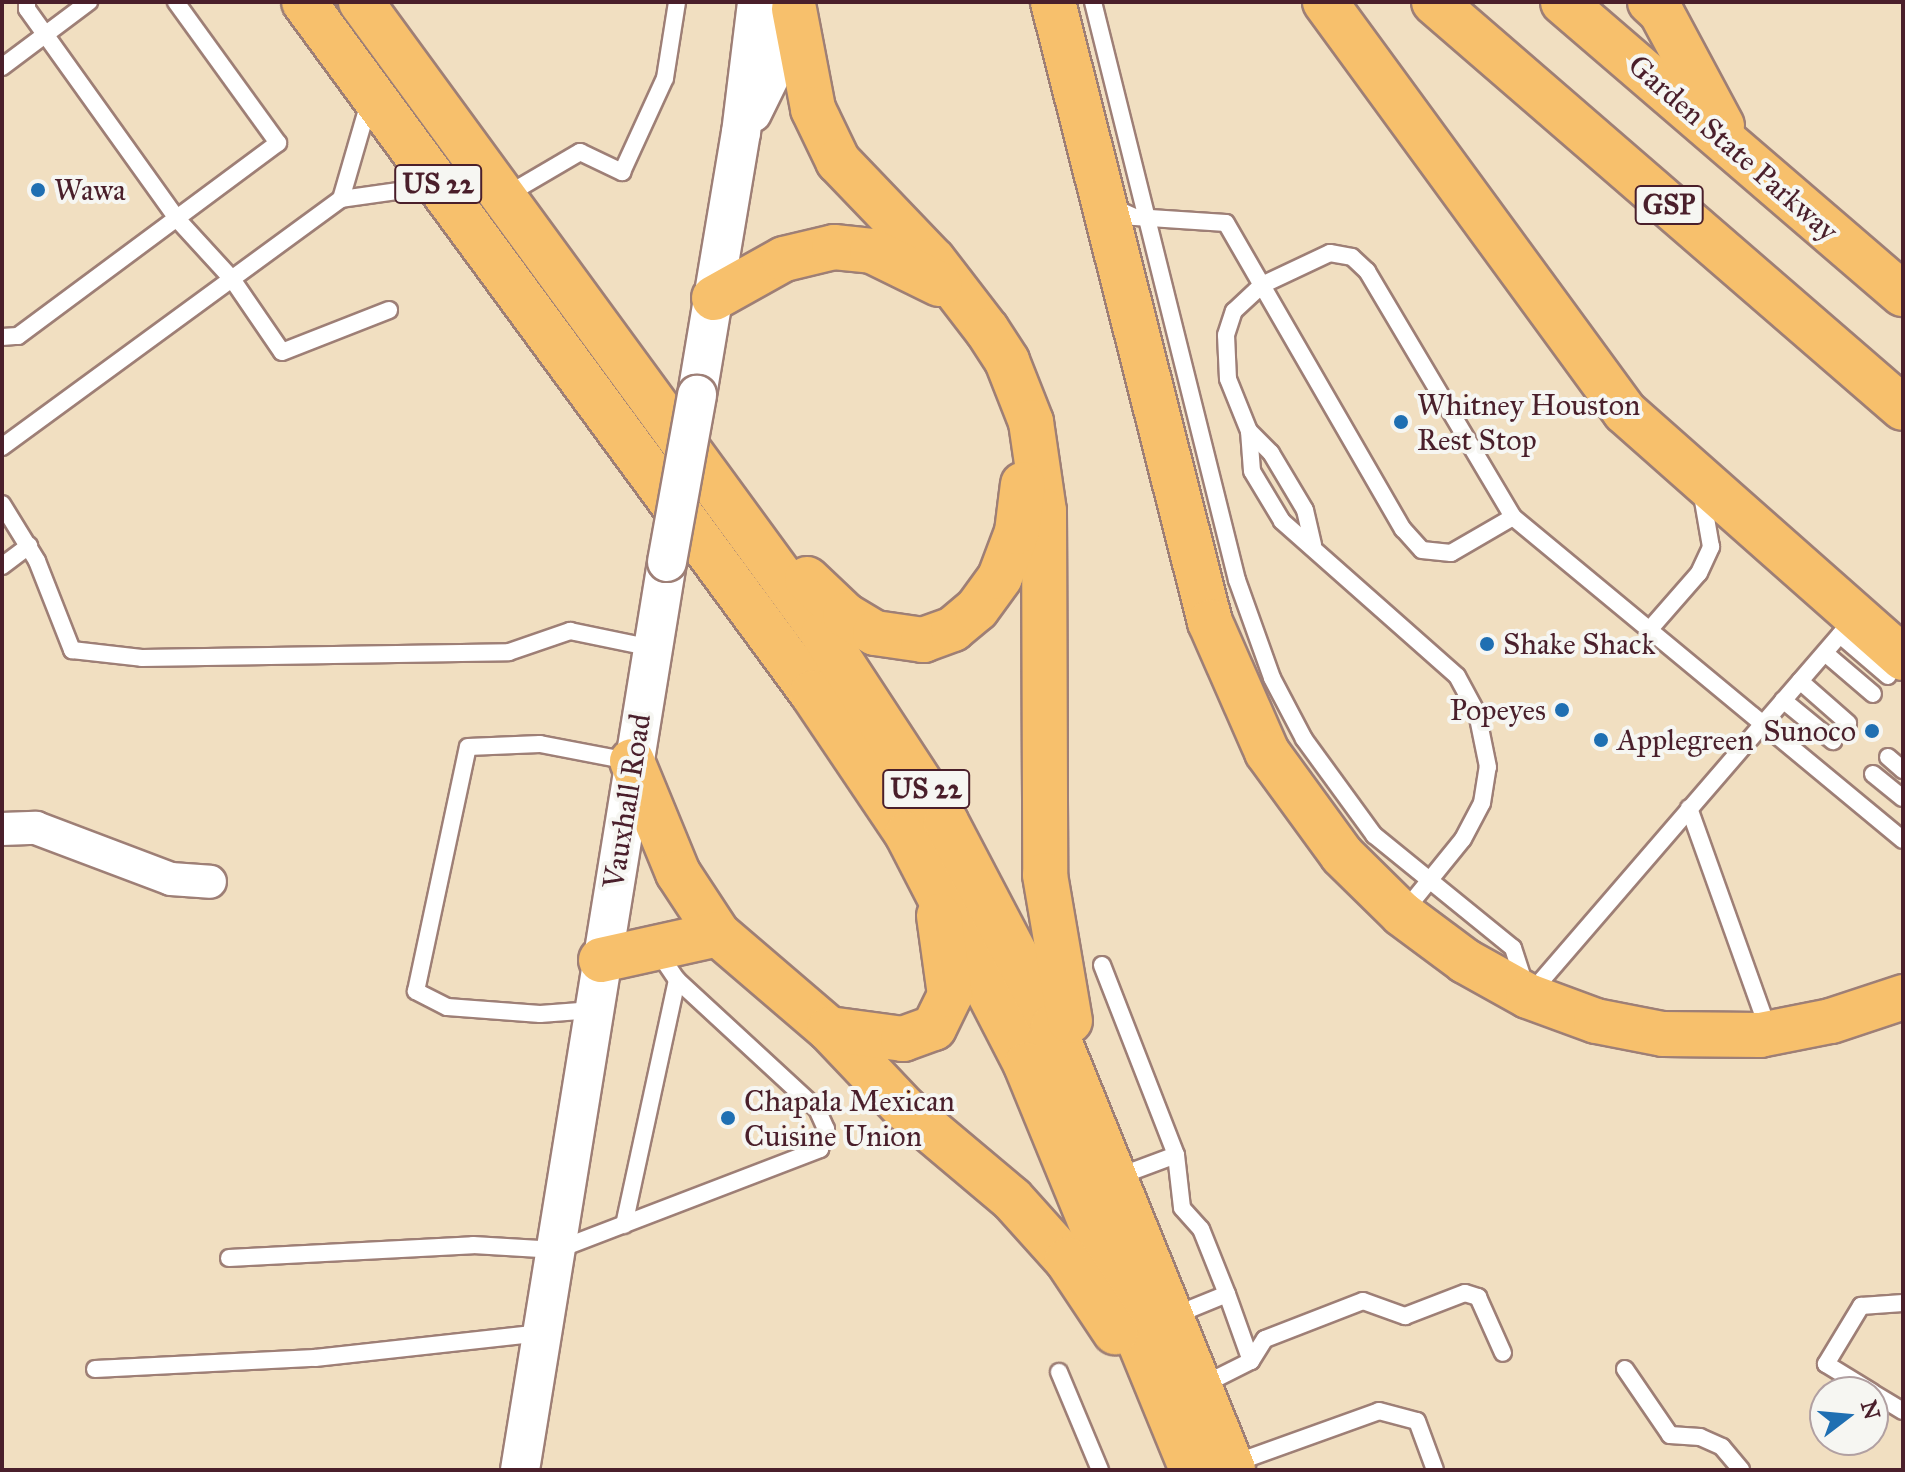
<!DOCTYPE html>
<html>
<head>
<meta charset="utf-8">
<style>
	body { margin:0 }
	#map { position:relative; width:1905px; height:1472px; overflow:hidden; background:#f1dfc1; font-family:"IM FELL Great Primer",serif }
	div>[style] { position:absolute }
	.roads { filter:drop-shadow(2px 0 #9e7f76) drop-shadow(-2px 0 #9e7f76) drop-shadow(0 2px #9e7f76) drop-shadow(0 -2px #9e7f76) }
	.service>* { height:16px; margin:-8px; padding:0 8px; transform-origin:8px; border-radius:8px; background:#fff }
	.minor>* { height:32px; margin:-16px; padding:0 16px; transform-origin:16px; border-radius:16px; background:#fff }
	.tertiary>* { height:38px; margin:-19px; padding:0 19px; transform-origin:19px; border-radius:19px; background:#fff }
	.trunk>* { height:44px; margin:-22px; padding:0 22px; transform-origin:22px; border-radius:22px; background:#f7c06c }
	.motorway>* { height:44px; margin:-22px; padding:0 22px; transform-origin:22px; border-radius:22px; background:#f7c06c }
	.bridges { filter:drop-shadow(2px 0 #9e7f76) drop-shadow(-2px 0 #9e7f76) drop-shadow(0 2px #9e7f76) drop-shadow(0 -2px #9e7f76) }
	.tertiary-bridge>* { height:38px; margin:-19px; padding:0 19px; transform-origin:19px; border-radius:19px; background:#fff }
	.dots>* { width:22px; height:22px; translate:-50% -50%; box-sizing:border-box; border:4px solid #f6f6f2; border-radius:50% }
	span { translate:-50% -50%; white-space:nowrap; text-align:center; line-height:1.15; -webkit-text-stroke:8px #f6f6f2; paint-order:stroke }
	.shield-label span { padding:2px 6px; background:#f6f6f2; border:2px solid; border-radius:6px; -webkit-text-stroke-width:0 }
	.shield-label { font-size:28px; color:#4a1f2b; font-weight:700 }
	.street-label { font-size:30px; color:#4a1f2b }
	.poi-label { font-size:30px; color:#4a1f2b }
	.left { translate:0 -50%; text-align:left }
	.right { translate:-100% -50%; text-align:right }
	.frame { position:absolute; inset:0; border:4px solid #4a1f2b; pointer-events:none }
	.north { position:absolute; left:1809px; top:1376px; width:80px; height:80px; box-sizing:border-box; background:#f6f6f2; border:2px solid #b1a0a2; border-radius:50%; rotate:74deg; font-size:22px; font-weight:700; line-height:32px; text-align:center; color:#4a1f2b }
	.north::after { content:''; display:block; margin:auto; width:28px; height:36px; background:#1f6fb2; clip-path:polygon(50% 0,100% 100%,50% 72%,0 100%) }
</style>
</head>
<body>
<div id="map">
	<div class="roads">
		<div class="service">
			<i style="left:27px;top:2px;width:7px;rotate:90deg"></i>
			<i style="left:27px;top:9px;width:259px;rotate:54.4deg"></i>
			<i style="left:178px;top:220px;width:80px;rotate:47.5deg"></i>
			<i style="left:232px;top:279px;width:88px;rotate:55.6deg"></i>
			<i style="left:282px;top:352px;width:115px;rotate:-21.4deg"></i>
			<i style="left:1093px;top:2px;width:596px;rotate:76.01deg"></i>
			<i style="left:1237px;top:580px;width:104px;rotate:70.3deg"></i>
			<i style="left:1272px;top:678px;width:69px;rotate:62.3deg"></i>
			<i style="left:1304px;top:739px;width:119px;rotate:53.9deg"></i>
			<i style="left:1374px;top:835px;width:179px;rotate:39.1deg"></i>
			<i style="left:1513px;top:948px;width:39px;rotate:72deg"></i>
			<i style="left:2px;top:67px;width:109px;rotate:-36.8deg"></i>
			<i style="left:505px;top:196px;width:87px;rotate:-30.4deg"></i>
			<i style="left:580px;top:152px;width:47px;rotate:25.5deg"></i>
			<i style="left:622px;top:172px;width:103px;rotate:-65.4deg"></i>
			<i style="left:665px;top:78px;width:77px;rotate:-81deg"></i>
			<i style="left:341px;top:199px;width:104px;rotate:-73.8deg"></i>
			<i style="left:1110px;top:206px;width:27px;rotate:24deg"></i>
			<i style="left:1135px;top:217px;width:91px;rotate:3.8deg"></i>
			<i style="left:1226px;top:223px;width:354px;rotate:60deg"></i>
			<i style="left:1403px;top:529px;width:28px;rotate:48deg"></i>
			<i style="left:1422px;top:550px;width:29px;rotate:6deg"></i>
			<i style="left:1451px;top:553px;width:72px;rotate:-30.1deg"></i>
			<i style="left:2px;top:337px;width:16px;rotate:-4deg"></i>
			<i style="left:18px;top:336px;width:324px;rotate:-36.6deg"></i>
			<i style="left:278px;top:143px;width:174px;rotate:-125.9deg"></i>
			<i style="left:1249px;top:431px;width:31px;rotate:45deg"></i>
			<i style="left:1271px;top:453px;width:66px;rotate:59.2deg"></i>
			<i style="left:1305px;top:510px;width:36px;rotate:77deg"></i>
			<i style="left:2px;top:447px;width:420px;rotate:-36.2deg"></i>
			<i style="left:341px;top:199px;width:93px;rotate:-8deg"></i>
			<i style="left:2px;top:504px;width:67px;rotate:58.4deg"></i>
			<i style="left:37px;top:561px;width:96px;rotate:68.5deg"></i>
			<i style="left:72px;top:650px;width:70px;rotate:6.5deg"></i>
			<i style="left:142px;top:658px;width:367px;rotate:-0.9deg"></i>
			<i style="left:509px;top:652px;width:65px;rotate:-19deg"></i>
			<i style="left:570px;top:631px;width:84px;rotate:11.7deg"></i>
			<i style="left:2px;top:566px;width:34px;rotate:-37deg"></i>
			<i style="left:1650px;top:629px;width:74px;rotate:-48.8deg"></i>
			<i style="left:1699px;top:573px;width:29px;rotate:-65deg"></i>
			<i style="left:1711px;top:547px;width:53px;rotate:-99.8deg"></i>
			<i style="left:1840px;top:635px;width:63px;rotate:40.5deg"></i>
			<i style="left:1825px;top:653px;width:63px;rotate:40.5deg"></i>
			<i style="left:1800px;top:681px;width:64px;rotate:41.2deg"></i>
			<i style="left:1783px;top:700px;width:65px;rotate:39.4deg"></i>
			<i style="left:1888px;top:757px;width:20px;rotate:41deg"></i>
			<i style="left:1873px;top:774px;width:38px;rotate:39deg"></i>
			<i style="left:1689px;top:808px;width:238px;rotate:70.3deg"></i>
			<i style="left:1403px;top:913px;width:95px;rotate:-51deg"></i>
			<i style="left:1463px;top:839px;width:41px;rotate:-62.2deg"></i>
			<i style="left:1482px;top:803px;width:36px;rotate:-81deg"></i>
			<i style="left:1488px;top:767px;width:55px;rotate:-101.5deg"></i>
			<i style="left:1477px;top:713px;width:42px;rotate:-118.4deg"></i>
			<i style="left:1457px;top:676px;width:234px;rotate:-138.5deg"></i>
			<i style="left:1282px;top:521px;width:58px;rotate:-121deg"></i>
			<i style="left:1252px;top:471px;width:40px;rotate:-94.3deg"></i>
			<i style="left:1249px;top:431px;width:56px;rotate:-112deg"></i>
			<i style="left:1228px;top:379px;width:44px;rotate:-92.6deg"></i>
			<i style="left:1226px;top:335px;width:25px;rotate:-72deg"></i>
			<i style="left:1234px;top:311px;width:38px;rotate:-43deg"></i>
			<i style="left:1262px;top:285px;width:75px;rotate:-25.2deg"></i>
			<i style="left:1330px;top:253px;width:22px;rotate:10deg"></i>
			<i style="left:1352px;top:257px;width:21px;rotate:43deg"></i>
			<i style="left:1367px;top:271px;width:286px;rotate:59.3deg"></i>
			<i style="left:1513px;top:517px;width:506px;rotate:39.63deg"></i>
			<i style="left:1102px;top:965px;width:204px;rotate:68.7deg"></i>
			<i style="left:1176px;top:1155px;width:63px;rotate:159.6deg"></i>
			<i style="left:1529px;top:995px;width:497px;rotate:-49.2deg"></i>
			<i style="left:593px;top:1010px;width:53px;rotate:175.7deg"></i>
			<i style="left:540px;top:1014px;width:93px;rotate:-175.7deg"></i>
			<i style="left:447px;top:1007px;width:35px;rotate:-153deg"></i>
			<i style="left:416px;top:991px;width:249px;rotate:-78deg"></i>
			<i style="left:468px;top:747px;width:72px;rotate:-2.4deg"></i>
			<i style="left:540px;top:744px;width:91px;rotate:10.8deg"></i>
			<i style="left:1176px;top:1155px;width:53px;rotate:83.5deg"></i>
			<i style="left:1182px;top:1208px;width:28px;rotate:48deg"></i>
			<i style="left:1201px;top:1229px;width:70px;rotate:68.2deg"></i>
			<i style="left:624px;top:1225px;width:251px;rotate:-77.8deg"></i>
			<i style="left:229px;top:1258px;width:244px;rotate:-3deg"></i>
			<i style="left:473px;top:1245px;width:84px;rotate:3.4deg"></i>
			<i style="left:557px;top:1250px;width:282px;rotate:-21deg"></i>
			<i style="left:820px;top:1149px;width:21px;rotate:-73deg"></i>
			<i style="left:826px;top:1129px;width:22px;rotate:-114deg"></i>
			<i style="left:817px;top:1109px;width:190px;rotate:-137.3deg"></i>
			<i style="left:677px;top:980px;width:36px;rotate:-124deg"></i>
			<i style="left:1173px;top:1316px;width:58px;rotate:-22.2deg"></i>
			<i style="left:1227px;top:1294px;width:71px;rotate:70.3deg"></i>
			<i style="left:95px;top:1369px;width:220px;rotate:-2.9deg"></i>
			<i style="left:315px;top:1358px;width:228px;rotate:-6.3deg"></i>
			<i style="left:1625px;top:1369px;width:80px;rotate:55.7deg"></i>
			<i style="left:1670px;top:1435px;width:30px;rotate:4deg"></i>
			<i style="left:1700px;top:1437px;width:24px;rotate:24deg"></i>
			<i style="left:1722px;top:1447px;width:30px;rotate:50deg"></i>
			<i style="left:1059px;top:1372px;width:106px;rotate:67.3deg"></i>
			<i style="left:1201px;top:1386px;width:56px;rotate:-26.6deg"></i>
			<i style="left:1251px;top:1361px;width:26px;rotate:-58deg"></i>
			<i style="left:1265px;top:1339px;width:105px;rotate:-21.2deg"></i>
			<i style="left:1363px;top:1301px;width:45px;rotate:19.7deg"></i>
			<i style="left:1405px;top:1316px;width:64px;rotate:-21deg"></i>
			<i style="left:1465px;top:1293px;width:14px;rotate:17deg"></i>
			<i style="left:1478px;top:1297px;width:61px;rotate:65.9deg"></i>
			<i style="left:1872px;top:1392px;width:54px;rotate:-148.7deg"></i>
			<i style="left:1826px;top:1364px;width:68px;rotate:-58.9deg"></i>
			<i style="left:1861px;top:1306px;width:42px;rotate:-4.1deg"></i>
			<i style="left:1873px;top:1393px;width:35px;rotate:31deg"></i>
			<i style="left:1232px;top:1464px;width:156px;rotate:-19.8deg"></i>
			<i style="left:1379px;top:1411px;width:39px;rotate:15deg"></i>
			<i style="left:1417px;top:1421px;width:52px;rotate:69.8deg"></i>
		</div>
		<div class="minor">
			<i style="left:2px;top:829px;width:34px;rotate:-2deg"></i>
			<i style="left:36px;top:828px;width:144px;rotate:20.7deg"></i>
			<i style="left:171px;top:879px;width:39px;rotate:4deg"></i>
		</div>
		<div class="tertiary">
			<i style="left:752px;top:113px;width:64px;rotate:-63.8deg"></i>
			<i style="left:780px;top:56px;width:51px;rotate:-74.1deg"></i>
			<i style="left:697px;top:395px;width:266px;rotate:-80.5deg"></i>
			<i style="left:741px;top:133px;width:132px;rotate:-83deg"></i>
			<i style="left:520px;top:1470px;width:920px;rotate:-80.8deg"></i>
		</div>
		<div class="trunk">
			<i style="left:304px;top:2px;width:858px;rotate:53.68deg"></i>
			<i style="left:812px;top:693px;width:170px;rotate:56deg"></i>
			<i style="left:907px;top:834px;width:260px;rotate:62.7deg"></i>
			<i style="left:1026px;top:1065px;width:438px;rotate:67.7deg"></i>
			<i style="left:361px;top:2px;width:783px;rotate:53.83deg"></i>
			<i style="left:823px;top:634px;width:225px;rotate:56.8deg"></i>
			<i style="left:946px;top:822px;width:230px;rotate:62.3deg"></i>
			<i style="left:1053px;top:1026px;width:479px;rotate:67.9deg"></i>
			<i style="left:794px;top:9px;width:102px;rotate:79.2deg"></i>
			<i style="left:813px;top:109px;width:58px;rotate:64.3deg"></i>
			<i style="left:838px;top:161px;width:137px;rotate:46.2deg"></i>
			<i style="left:933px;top:260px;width:88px;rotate:52.4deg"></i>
			<i style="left:987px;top:330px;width:37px;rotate:57deg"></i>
			<i style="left:1007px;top:361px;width:66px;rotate:68.5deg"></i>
			<i style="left:1031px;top:422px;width:90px;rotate:81.7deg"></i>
			<i style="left:1044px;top:511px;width:364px;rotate:89.8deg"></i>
			<i style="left:1045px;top:875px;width:148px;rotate:80.3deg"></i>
			<i style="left:714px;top:298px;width:80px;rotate:-29.1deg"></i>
			<i style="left:784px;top:259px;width:51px;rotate:-13.5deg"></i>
			<i style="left:834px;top:247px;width:38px;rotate:6deg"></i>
			<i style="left:872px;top:251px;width:75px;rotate:26.2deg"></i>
			<i style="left:807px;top:579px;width:52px;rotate:43.5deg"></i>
			<i style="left:845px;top:615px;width:35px;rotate:31deg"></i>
			<i style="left:875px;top:633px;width:49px;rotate:8.3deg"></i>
			<i style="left:923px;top:640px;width:32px;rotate:-20deg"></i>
			<i style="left:953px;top:629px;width:31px;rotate:-40deg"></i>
			<i style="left:977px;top:609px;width:39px;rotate:-54deg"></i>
			<i style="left:1000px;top:577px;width:48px;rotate:-69.3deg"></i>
			<i style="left:1017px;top:532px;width:48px;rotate:-82.9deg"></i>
			<i style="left:632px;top:761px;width:121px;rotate:67.7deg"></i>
			<i style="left:678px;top:873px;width:73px;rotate:56.7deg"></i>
			<i style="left:718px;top:934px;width:146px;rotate:40.6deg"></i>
			<i style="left:829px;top:1029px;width:110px;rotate:46.5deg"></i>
			<i style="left:905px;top:1109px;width:140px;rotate:40.1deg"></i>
			<i style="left:1012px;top:1199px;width:82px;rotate:48deg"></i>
			<i style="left:1067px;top:1260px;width:87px;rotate:56.3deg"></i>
			<i style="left:601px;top:960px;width:120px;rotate:-12.5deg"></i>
			<i style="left:829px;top:1029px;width:75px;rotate:7.7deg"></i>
			<i style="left:903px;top:1039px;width:33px;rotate:-20deg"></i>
			<i style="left:934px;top:1028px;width:37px;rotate:-64deg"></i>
			<i style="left:950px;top:995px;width:80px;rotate:-97.9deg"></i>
		</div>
		<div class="motorway">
			<i style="left:1053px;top:2px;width:640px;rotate:75.79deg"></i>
			<i style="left:1210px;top:622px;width:142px;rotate:66.3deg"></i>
			<i style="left:1267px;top:752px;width:127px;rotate:53.9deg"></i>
			<i style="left:1342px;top:855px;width:84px;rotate:44.5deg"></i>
			<i style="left:1402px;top:914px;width:79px;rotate:36.7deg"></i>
			<i style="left:1465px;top:961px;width:72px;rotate:29.1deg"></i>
			<i style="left:1528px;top:996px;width:72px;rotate:20.2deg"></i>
			<i style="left:1596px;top:1021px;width:68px;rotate:11deg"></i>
			<i style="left:1663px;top:1034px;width:97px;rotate:0.6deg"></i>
			<i style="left:1760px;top:1035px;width:72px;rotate:-11.2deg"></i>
			<i style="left:1831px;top:1021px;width:76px;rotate:-18.4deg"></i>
			<i style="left:1325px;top:2px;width:508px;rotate:53.81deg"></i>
			<i style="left:1625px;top:412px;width:371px;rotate:41.5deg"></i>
			<i style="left:1434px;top:2px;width:620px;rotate:40.88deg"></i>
			<i style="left:1563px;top:2px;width:448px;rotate:40.7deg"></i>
			<i style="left:1650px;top:2px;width:15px;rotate:42deg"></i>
			<i style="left:1661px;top:12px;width:129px;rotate:61.8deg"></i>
		</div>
	</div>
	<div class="bridges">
		<div class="tertiary-bridge">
			<i style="left:667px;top:562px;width:170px;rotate:-79.8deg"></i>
		</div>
	</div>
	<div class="dots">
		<i style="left:38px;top:190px;background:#1f6fb2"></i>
		<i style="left:1401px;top:422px;background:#1f6fb2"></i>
		<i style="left:1487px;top:644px;background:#1f6fb2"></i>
		<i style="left:1562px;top:710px;background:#1f6fb2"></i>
		<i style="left:1872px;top:731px;background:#1f6fb2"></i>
		<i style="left:1601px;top:740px;background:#1f6fb2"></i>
		<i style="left:728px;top:1118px;background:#1f6fb2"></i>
	</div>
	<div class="shield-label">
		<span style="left:438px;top:184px">US 22</span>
		<span style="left:1669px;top:205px">GSP</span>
		<span style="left:926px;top:789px">US 22</span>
	</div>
	<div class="street-label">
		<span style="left:1733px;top:148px;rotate:41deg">Garden State Parkway</span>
		<span style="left:627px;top:801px;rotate:-81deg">Vauxhall Road</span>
	</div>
	<div class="poi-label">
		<span class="left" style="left:54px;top:190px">Wawa</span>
		<span class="left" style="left:1417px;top:422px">Whitney Houston<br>Rest Stop</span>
		<span class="left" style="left:1503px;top:644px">Shake Shack</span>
		<span class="right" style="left:1546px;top:710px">Popeyes</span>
		<span class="right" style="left:1856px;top:731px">Sunoco</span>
		<span class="left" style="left:1617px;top:740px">Applegreen</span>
		<span class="left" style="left:744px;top:1118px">Chapala Mexican<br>Cuisine Union</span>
	</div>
	<div class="frame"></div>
	<div class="north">N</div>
</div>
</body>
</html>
